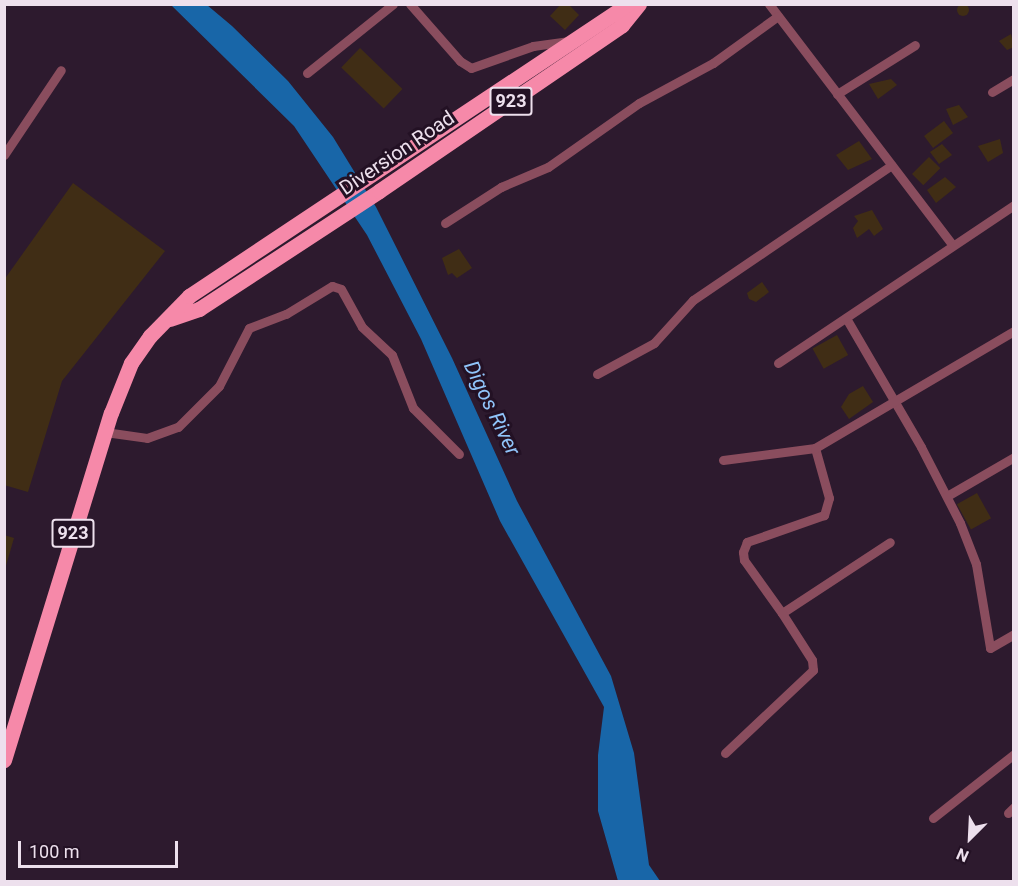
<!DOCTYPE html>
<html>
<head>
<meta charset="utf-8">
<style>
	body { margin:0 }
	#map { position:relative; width:1018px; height:886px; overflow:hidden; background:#2d1a2e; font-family:Roboto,sans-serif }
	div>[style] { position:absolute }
	.water>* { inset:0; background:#1866a8 }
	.building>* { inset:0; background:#402d15; transform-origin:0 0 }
	.round { border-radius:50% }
	.minor>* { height:9px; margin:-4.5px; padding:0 4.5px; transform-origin:4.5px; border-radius:4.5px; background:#8a4d5e }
	.trunk>* { height:15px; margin:-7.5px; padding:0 7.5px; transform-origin:7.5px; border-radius:7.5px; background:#f689a9 }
	span { translate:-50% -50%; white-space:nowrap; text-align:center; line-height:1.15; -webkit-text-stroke:6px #231124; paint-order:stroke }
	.shield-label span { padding:2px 4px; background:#231124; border:2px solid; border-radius:4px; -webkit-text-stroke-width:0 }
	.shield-label { font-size:18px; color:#ede0ed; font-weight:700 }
	.street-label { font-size:20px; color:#ede0ed }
	.water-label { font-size:21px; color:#90c4fa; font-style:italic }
	.frame { position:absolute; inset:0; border:6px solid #ede0ed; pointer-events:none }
	.north { position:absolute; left:940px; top:808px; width:60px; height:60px; -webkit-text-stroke:4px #231124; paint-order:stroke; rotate:204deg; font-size:16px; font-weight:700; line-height:24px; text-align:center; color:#ede0ed }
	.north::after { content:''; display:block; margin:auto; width:21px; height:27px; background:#ede0ed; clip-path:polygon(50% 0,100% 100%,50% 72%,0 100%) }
	.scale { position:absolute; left:18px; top:841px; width:160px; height:27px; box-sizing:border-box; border:3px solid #ede0ed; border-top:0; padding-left:8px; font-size:18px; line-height:21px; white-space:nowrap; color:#ede0ed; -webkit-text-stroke:4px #231124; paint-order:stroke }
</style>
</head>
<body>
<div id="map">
	<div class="water">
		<i style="clip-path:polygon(171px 5px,207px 5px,232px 26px,288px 81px,333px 137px,376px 207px,452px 358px,517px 501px,611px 676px,634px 753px,649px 865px,660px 881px,618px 881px,598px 811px,598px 755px,604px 707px,500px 521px,421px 339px,367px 235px,294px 126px)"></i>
	</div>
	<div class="building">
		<i class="round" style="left:957px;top:4px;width:12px;height:12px"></i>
		<i style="clip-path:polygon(561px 4px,568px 4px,579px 15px,565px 30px,550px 16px)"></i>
		<i style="clip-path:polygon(1011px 34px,1014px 47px,1007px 50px,999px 41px)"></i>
		<i style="left:360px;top:48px;width:59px;height:27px;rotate:44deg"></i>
		<i style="clip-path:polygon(891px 79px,897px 85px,878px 99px,869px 84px)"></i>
		<i style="clip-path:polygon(959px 105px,968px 117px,953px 125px,946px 109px)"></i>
		<i style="left:944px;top:121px;width:15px;height:25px;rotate:53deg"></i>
		<i style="clip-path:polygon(1000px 139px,1003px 153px,988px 162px,978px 146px)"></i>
		<i style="clip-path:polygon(859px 141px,872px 159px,848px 170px,836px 155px)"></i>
		<i style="clip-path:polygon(942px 144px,952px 155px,939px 164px,930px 152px)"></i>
		<i style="left:929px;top:157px;width:16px;height:24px;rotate:45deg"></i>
		<i style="clip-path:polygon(945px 177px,956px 187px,936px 203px,927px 190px)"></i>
		<i style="clip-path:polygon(73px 183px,165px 251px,62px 381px,28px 492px,4px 485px,4px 280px)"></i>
		<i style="clip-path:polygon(872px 210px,883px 229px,874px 236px,869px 229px,857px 238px,853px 228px,858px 221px,854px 216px)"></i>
		<i style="clip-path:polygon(459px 249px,472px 268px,457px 278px,452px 273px,448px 275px,442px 258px)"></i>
		<i style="clip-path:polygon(762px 282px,769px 292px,756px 302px,749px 299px,747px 293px)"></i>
		<i style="left:837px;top:335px;width:23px;height:28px;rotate:61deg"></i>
		<i style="clip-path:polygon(863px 386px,873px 402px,849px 419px,841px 407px,849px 394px)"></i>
		<i style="left:977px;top:493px;width:29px;height:23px;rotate:61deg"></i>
		<i style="clip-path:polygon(4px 535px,14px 538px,5px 569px,4px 569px)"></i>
	</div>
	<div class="minor">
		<i style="left:410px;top:4px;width:76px;rotate:48.7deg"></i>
		<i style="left:460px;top:61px;width:13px;rotate:32deg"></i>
		<i style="left:471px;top:68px;width:66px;rotate:-19.5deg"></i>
		<i style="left:533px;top:46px;width:35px;rotate:-8deg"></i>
		<i style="left:769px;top:4px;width:302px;rotate:52.7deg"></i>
		<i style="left:307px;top:73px;width:110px;rotate:-38.7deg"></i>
		<i style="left:992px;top:92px;width:26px;rotate:-31deg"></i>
		<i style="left:837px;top:94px;width:92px;rotate:-32.1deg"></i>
		<i style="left:4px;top:155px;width:102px;rotate:-56.2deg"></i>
		<i style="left:445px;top:223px;width:67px;rotate:-32.7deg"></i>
		<i style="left:501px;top:187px;width:51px;rotate:-23.1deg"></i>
		<i style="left:548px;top:167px;width:111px;rotate:-35.1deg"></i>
		<i style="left:639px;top:103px;width:84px;rotate:-28.4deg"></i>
		<i style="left:713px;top:63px;width:80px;rotate:-35.9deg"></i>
		<i style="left:846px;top:318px;width:149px;rotate:59.8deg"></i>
		<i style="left:921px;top:447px;width:85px;rotate:62.8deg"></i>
		<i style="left:960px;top:523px;width:44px;rotate:68.7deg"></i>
		<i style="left:976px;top:564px;width:85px;rotate:80.5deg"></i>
		<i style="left:990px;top:648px;width:28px;rotate:-30deg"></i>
		<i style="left:778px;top:363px;width:284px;rotate:-33.8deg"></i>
		<i style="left:597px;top:374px;width:65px;rotate:-28.5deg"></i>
		<i style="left:654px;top:343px;width:58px;rotate:-47.8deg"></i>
		<i style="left:693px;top:300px;width:240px;rotate:-34.2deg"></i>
		<i style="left:105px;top:432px;width:42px;rotate:8.1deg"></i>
		<i style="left:147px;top:438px;width:33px;rotate:-20deg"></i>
		<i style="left:178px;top:427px;width:58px;rotate:-45deg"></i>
		<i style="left:219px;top:386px;width:65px;rotate:-62.7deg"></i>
		<i style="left:249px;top:328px;width:40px;rotate:-21deg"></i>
		<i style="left:286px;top:314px;width:54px;rotate:-31.3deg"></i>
		<i style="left:332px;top:286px;width:9px;rotate:18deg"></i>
		<i style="left:341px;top:289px;width:43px;rotate:61.1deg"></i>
		<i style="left:362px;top:327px;width:41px;rotate:43deg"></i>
		<i style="left:392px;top:355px;width:57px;rotate:68.4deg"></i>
		<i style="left:413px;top:408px;width:65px;rotate:45deg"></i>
		<i style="left:815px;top:448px;width:52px;rotate:74.4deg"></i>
		<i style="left:829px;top:498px;width:18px;rotate:106deg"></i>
		<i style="left:824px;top:515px;width:82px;rotate:160.7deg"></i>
		<i style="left:747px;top:542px;width:11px;rotate:112deg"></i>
		<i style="left:743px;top:552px;width:8px;rotate:83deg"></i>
		<i style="left:744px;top:560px;width:65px;rotate:54.4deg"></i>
		<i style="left:782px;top:613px;width:129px;rotate:-33.3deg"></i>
		<i style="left:723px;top:460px;width:93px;rotate:-7.4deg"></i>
		<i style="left:815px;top:448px;width:231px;rotate:-30.5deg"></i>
		<i style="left:947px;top:496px;width:78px;rotate:-30.2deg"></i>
		<i style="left:725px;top:753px;width:121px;rotate:-43.3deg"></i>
		<i style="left:813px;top:670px;width:10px;rotate:-96deg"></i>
		<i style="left:812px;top:660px;width:56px;rotate:-122.6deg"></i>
		<i style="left:1008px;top:813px;width:8px;rotate:-45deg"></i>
		<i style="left:933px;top:818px;width:103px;rotate:-38.3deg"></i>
	</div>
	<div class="trunk">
		<i style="left:170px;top:319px;width:31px;rotate:-19deg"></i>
		<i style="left:199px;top:309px;width:215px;rotate:-33.2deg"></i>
		<i style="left:379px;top:191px;width:294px;rotate:-34.3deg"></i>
		<i style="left:622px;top:25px;width:27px;rotate:-51deg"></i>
		<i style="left:4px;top:760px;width:363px;rotate:-72.9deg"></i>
		<i style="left:111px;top:413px;width:54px;rotate:-68.2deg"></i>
		<i style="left:131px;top:363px;width:33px;rotate:-55deg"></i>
		<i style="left:150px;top:336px;width:56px;rotate:-45.7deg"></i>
		<i style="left:189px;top:296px;width:527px;rotate:-33.63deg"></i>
	</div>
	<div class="shield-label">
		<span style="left:511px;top:101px">923</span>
		<span style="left:73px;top:533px">923</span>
	</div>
	<div class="street-label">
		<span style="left:397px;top:153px;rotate:-34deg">Diversion Road</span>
	</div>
	<div class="water-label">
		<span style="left:492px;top:408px;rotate:64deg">Digos River</span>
	</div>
	<div class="frame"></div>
	<div class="north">N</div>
	<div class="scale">100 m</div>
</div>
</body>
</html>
